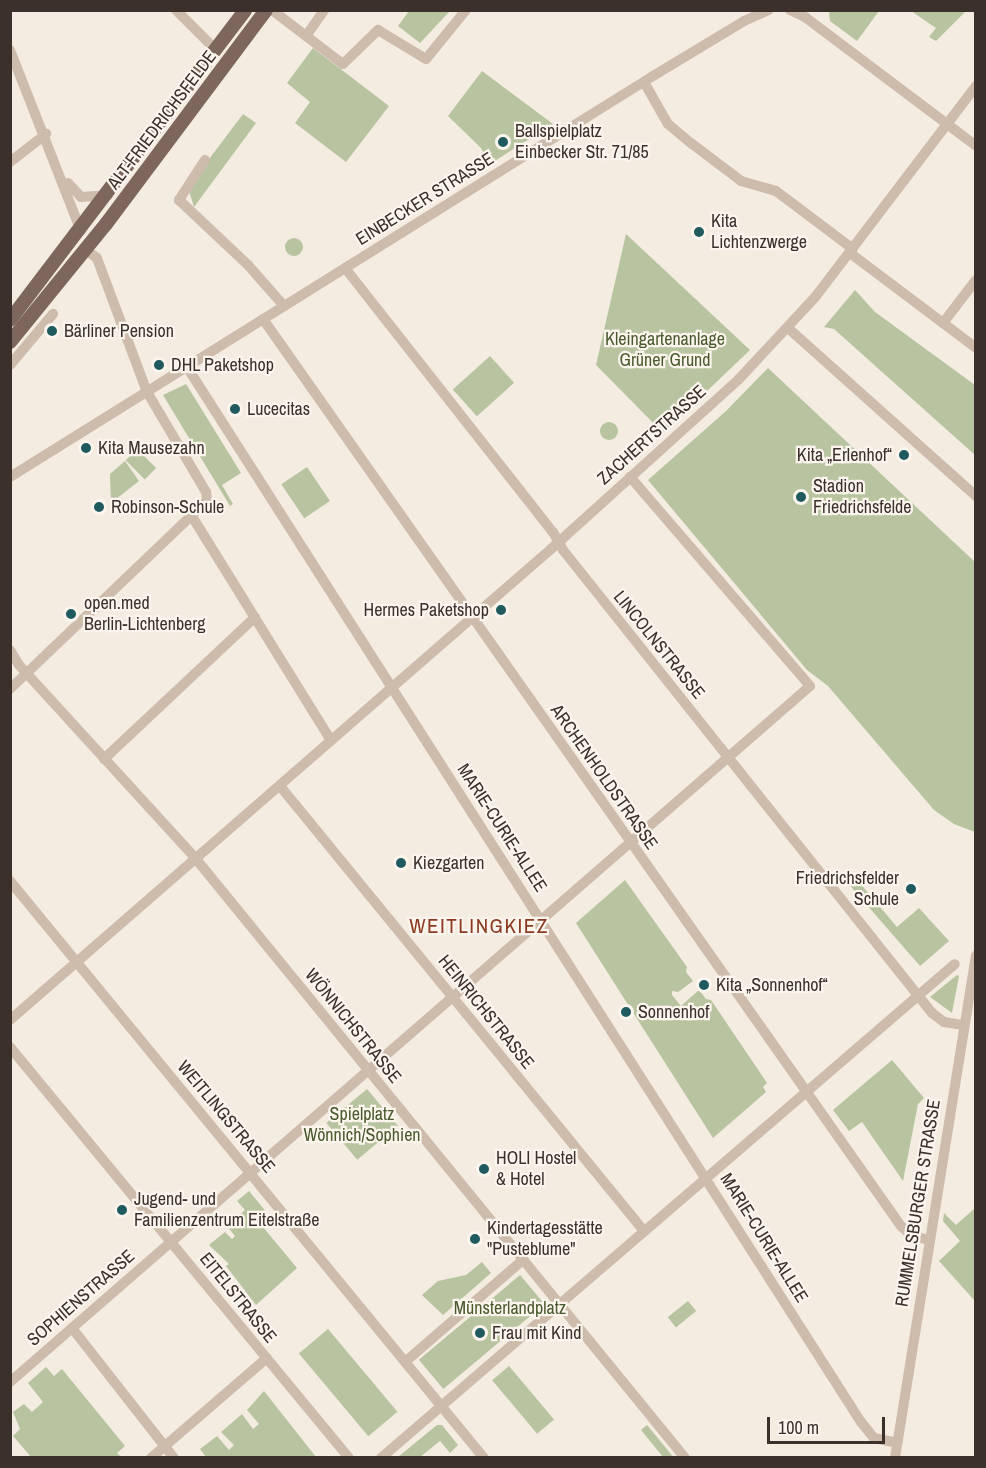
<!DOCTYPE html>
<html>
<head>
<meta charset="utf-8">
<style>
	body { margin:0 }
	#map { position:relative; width:986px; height:1468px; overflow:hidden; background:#f4ebe1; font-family:"Archivo Narrow",sans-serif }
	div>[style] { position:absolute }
	.green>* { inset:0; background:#b8c4a0; transform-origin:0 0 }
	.round { border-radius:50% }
	.minor>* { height:10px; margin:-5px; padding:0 5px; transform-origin:5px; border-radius:5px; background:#cdbbac }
	.major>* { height:14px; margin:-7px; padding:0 7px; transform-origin:7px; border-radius:7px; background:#7d675c }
	.dots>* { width:16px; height:16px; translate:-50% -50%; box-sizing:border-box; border:3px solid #fbf5ee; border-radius:50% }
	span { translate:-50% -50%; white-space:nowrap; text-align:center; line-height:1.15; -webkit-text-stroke:4.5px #fbf5ee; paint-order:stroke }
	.street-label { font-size:18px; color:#3b302b }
	.poi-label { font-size:18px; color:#3b302b }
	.left { translate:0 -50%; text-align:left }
	.right { translate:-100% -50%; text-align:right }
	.park-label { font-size:18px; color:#4a5a2e }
	.quarter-label { font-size:21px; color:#8c3b22; letter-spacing:1.5px }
	.frame { position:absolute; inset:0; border:12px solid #3b302b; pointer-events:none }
	.scale { position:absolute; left:767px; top:1417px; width:118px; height:27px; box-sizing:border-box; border:3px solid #3b302b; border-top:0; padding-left:8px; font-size:18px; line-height:21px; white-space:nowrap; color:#3b302b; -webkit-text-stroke:4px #fbf5ee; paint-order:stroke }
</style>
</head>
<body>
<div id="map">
	<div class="green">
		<i style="clip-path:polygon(409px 11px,409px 10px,450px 11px,420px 43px,398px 26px)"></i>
		<i style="clip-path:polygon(829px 11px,829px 10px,879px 11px,857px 41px,830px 21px)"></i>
		<i style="clip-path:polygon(911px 11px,966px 11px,936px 41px,929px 37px,936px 28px)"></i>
		<i style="clip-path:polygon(313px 48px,389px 106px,346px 162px,295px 123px,310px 102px,287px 83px)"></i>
		<i style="clip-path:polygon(482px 71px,553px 124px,490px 164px,481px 148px,448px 116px)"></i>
		<i style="clip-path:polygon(243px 114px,256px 123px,194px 207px,188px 187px)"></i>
		<i style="clip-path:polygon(626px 234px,750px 350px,663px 433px,596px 365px)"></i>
		<i class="round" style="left:285px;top:238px;width:18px;height:18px"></i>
		<i style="clip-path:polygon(855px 290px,875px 312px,975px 385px,975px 455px,834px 329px,824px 327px)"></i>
		<i style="left:490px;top:356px;width:36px;height:50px;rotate:48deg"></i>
		<i style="clip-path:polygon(768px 368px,975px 562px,975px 832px,954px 824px,934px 810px,828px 686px,807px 670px,648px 480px,726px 411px)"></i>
		<i style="clip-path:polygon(186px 384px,241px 473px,222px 485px,233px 504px,230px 506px,163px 395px)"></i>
		<i class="round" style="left:600px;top:422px;width:18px;height:18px"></i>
		<i style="left:137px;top:449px;width:27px;height:16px;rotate:45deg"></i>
		<i style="clip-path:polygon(125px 461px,139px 481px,111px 503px,110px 474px)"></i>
		<i style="left:307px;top:467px;width:41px;height:31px;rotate:56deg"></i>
		<i style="clip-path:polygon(853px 875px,897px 927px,919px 908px,949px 941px,920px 966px,846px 881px)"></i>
		<i style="clip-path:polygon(625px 880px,687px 967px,686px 972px,693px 981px,678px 992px,672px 991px,672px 995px,681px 1006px,699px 990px,706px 999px,711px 1000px,767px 1083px,763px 1087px,766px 1092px,713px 1138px,576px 923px)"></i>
		<i style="clip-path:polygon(957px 975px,959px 976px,952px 1013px,930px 997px)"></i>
		<i style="clip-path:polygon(892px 1060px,924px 1098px,918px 1104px,903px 1181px,862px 1122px,849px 1131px,833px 1110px)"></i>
		<i style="left:367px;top:1089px;width:48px;height:53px;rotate:50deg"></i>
		<i style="clip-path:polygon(249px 1191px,267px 1213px,258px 1221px,297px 1268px,256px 1305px,226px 1266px,229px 1264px,209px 1245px,225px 1232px,232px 1239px,235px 1236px,227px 1226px,245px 1210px,237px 1201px)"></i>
		<i style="clip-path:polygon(975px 1208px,975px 1301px,939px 1261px,960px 1241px,943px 1221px,944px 1213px,956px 1225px)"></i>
		<i style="clip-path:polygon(482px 1262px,491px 1273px,443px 1315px,422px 1295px,438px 1281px,466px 1275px)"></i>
		<i style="left:520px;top:1275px;width:38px;height:132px;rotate:50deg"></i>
		<i style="left:688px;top:1301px;width:13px;height:26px;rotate:51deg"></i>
		<i style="left:328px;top:1329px;width:108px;height:38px;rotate:50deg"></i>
		<i style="left:509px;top:1366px;width:70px;height:22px;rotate:50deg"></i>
		<i style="clip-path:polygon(46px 1367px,54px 1376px,62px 1369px,125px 1446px,117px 1453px,121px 1457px,31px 1457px,13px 1436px,20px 1429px,13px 1412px,24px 1404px,32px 1412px,43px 1402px,28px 1383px)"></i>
		<i style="clip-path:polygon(264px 1391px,316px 1457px,206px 1457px,200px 1449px,217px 1436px,229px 1450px,234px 1445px,221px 1432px,242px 1414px,253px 1429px,259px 1424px,247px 1410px)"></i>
		<i style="clip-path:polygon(437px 1425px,442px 1425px,458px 1445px,450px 1453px,440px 1441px,420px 1457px,398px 1457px)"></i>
		<i style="clip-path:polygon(647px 1425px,666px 1448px,673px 1457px,663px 1457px,641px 1430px)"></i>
	</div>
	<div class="minor">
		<i style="left:176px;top:10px;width:57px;rotate:45deg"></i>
		<i style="left:272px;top:10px;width:89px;rotate:37.3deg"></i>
		<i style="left:343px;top:64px;width:49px;rotate:-44.2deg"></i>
		<i style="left:378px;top:30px;width:56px;rotate:31.1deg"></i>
		<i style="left:426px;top:59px;width:63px;rotate:-50.8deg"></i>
		<i style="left:790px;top:10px;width:17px;rotate:25deg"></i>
		<i style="left:805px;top:17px;width:214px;rotate:37deg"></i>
		<i style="left:306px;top:36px;width:32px;rotate:-55deg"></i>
		<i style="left:10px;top:50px;width:194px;rotate:68.6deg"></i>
		<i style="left:644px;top:82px;width:48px;rotate:60.3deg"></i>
		<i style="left:668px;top:124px;width:30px;rotate:40deg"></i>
		<i style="left:691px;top:143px;width:63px;rotate:37.2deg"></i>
		<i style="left:741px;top:181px;width:36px;rotate:16deg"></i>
		<i style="left:776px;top:191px;width:96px;rotate:37deg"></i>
		<i style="left:205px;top:160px;width:48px;rotate:123deg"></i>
		<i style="left:179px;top:200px;width:95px;rotate:43.3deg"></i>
		<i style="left:248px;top:265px;width:55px;rotate:48.7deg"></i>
		<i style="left:10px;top:162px;width:46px;rotate:-37.9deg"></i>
		<i style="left:68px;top:183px;width:19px;rotate:47deg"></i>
		<i style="left:81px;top:197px;width:27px;rotate:-4deg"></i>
		<i style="left:850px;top:253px;width:158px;rotate:37deg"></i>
		<i style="left:345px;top:268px;width:336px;rotate:51.8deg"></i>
		<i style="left:553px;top:532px;width:21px;rotate:61deg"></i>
		<i style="left:563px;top:550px;width:592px;rotate:51.45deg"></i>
		<i style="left:932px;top:1013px;width:15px;rotate:37deg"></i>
		<i style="left:944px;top:1022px;width:18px;rotate:9deg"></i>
		<i style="left:263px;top:319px;width:1109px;rotate:54.88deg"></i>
		<i style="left:901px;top:1226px;width:13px;rotate:42deg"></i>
		<i style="left:911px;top:1235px;width:19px;rotate:16deg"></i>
		<i style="left:943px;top:323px;width:54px;rotate:-52.5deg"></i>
		<i style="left:788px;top:328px;width:252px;rotate:41.8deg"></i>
		<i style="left:10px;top:365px;width:67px;rotate:-49.9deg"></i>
		<i style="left:187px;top:367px;width:1252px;rotate:57.43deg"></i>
		<i style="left:861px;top:1422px;width:21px;rotate:51deg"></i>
		<i style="left:874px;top:1438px;width:24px;rotate:12deg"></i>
		<i style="left:10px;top:477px;width:758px;rotate:-31.95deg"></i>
		<i style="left:653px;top:76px;width:106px;rotate:-31.1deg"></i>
		<i style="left:744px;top:21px;width:27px;rotate:-24deg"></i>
		<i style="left:193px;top:518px;width:262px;rotate:58.2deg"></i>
		<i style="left:10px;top:650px;width:17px;rotate:59deg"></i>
		<i style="left:19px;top:665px;width:263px;rotate:47.6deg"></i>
		<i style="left:196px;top:859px;width:773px;rotate:50.77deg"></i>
		<i style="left:10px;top:689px;width:272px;rotate:-43.7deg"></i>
		<i style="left:207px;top:501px;width:9px;rotate:-96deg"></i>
		<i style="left:206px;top:492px;width:116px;rotate:-120.5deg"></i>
		<i style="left:147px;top:392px;width:143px;rotate:-110.5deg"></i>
		<i style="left:97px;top:258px;width:14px;rotate:-144deg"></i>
		<i style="left:104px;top:759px;width:207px;rotate:-43.2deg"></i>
		<i style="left:280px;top:786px;width:575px;rotate:50.72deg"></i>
		<i style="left:10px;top:881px;width:747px;rotate:50.6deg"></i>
		<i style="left:10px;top:1020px;width:717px;rotate:-41.04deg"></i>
		<i style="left:551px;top:549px;width:253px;rotate:-42.1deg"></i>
		<i style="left:739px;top:379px;width:113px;rotate:-47.1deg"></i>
		<i style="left:816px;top:296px;width:264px;rotate:-52.7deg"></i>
		<i style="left:10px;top:1047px;width:533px;rotate:50.48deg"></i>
		<i style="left:72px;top:1328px;width:165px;rotate:51.9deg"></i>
		<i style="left:405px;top:1362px;width:157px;rotate:-40.9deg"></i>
		<i style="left:10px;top:1382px;width:1060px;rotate:-41.02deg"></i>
		<i style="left:810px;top:686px;width:276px;rotate:-130.7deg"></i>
		<i style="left:151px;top:1458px;width:153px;rotate:-40.8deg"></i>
		<i style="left:381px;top:1458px;width:757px;rotate:-40.72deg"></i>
		<i style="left:895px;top:1458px;width:509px;rotate:-80.85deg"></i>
	</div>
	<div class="major">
		<i style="left:10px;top:320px;width:389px;rotate:-52.8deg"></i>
		<i style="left:10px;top:342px;width:152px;rotate:-50.9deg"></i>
		<i style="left:106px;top:224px;width:267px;rotate:-53.2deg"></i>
	</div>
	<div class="dots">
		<i style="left:503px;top:142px;background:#1f5a5e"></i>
		<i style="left:699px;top:232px;background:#1f5a5e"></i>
		<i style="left:52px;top:331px;background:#1f5a5e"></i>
		<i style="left:159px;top:365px;background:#1f5a5e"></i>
		<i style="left:235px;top:409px;background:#1f5a5e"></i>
		<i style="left:86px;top:448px;background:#1f5a5e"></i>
		<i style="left:904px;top:455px;background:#1f5a5e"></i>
		<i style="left:801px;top:497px;background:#1f5a5e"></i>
		<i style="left:99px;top:507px;background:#1f5a5e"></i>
		<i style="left:501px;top:610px;background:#1f5a5e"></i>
		<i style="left:71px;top:614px;background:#1f5a5e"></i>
		<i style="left:401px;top:863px;background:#1f5a5e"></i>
		<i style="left:911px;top:889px;background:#1f5a5e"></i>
		<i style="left:704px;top:985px;background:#1f5a5e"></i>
		<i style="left:626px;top:1012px;background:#1f5a5e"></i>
		<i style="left:484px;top:1169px;background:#1f5a5e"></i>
		<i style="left:122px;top:1210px;background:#1f5a5e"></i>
		<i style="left:475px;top:1239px;background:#1f5a5e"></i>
		<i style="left:480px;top:1333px;background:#1f5a5e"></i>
	</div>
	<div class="street-label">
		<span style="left:162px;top:120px;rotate:-53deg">ALT-FRIEDRICHSFELDE</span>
		<span style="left:425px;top:199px;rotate:-32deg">EINBECKER STRASSE</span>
		<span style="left:652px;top:435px;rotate:-42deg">ZACHERTSTRASSE</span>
		<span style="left:659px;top:645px;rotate:51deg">LINCOLNSTRASSE</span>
		<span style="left:604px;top:777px;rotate:55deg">ARCHENHOLDSTRASSE</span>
		<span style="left:502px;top:828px;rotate:57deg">MARIE-CURIE-ALLEE</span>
		<span style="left:486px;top:1012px;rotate:51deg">HEINRICHSTRASSE</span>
		<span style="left:353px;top:1026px;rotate:51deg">WÖNNICHSTRASSE</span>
		<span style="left:226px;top:1117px;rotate:50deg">WEITLINGSTRASSE</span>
		<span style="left:918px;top:1203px;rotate:-81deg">RUMMELSBURGER STRASSE</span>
		<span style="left:764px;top:1238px;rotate:58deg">MARIE-CURIE-ALLEE</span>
		<span style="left:81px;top:1298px;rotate:-41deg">SOPHIENSTRASSE</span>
		<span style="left:238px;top:1298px;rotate:51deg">EITELSTRASSE</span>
	</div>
	<div class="poi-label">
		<span class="left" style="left:515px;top:142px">Ballspielplatz<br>Einbecker Str. 71/85</span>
		<span class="left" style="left:711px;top:232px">Kita<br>Lichtenzwerge</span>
		<span class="left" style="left:64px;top:331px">Bärliner Pension</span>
		<span class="left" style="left:171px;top:365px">DHL Paketshop</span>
		<span class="left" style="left:247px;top:409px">Lucecitas</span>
		<span class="left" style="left:98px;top:448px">Kita Mausezahn</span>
		<span class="right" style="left:892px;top:455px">Kita „Erlenhof“</span>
		<span class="left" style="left:813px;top:497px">Stadion<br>Friedrichsfelde</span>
		<span class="left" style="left:111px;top:507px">Robinson-Schule</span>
		<span class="left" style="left:84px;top:614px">open.med<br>Berlin-Lichtenberg</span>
		<span class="right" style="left:489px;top:610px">Hermes Paketshop</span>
		<span class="left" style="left:413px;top:863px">Kiezgarten</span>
		<span class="right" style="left:899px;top:889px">Friedrichsfelder<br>Schule</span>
		<span class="left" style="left:716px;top:985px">Kita „Sonnenhof“</span>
		<span class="left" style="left:638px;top:1012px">Sonnenhof</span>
		<span class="left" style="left:496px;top:1169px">HOLI Hostel<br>&amp; Hotel</span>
		<span class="left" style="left:134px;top:1210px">Jugend- und<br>Familienzentrum Eitelstraße</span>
		<span class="left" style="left:487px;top:1239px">Kindertagesstätte<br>"Pusteblume"</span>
		<span class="left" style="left:492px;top:1333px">Frau mit Kind</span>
	</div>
	<div class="park-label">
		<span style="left:665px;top:350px">Kleingartenanlage<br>Grüner Grund</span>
		<span style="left:362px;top:1125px">Spielplatz<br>Wönnich/Sophien</span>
		<span style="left:510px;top:1308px">Münsterlandplatz</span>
	</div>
	<div class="quarter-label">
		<span style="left:479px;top:926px">WEITLINGKIEZ</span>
	</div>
	<div class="frame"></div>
	<div class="scale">100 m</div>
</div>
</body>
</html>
